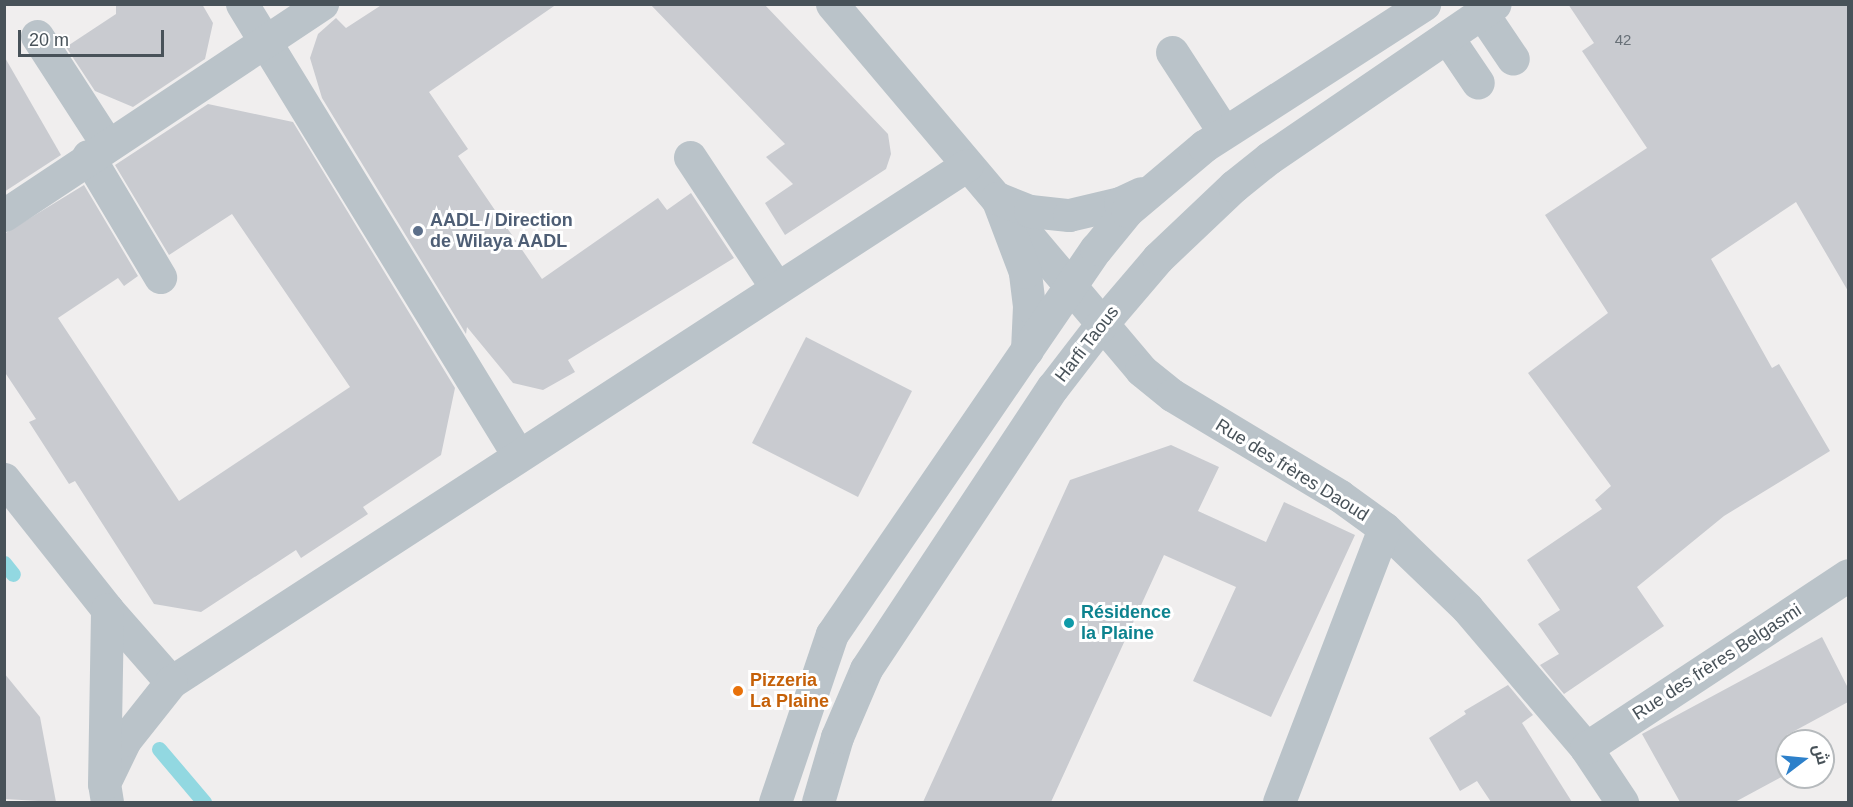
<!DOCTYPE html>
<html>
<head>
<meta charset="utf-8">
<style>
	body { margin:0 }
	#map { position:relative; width:1853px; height:807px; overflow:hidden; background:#f0eeee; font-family:Helvetica,Cairo,sans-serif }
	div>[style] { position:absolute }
	.stream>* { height:15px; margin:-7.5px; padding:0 7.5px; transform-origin:7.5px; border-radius:7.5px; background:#92d8e1 }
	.building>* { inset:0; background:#c9cbd0; transform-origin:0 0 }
	.minor>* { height:33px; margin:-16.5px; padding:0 16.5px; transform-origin:16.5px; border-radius:16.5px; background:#bac3c9 }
	.dots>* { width:16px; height:16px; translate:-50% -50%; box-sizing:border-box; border:3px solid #fff; border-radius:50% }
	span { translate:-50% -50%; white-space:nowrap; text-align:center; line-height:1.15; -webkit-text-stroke:6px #fff; paint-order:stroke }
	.number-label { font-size:15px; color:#687077 }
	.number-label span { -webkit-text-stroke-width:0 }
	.service-label { font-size:18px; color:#4e5e75; font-weight:700 }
	.left { translate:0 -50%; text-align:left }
	.street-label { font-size:18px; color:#485259 }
	.culture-label { font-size:18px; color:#0d838f; font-weight:700 }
	.food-label { font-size:18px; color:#c56008; font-weight:700 }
	.frame { position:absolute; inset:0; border:6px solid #485259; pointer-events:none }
	.north { position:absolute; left:1775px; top:729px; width:60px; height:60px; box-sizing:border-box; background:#fff; border:2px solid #b6babd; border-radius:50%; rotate:74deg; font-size:16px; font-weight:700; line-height:24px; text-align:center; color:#485259 }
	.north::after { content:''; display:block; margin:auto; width:21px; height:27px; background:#2d80ca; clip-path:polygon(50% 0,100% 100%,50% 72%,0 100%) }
	.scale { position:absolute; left:18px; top:30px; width:146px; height:27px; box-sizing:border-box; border:3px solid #485259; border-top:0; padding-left:8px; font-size:18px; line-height:21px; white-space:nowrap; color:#485259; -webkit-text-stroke:4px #fff; paint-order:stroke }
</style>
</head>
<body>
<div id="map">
	<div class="stream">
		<i style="left:4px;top:563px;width:14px;rotate:51deg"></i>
		<i style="left:159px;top:749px;width:70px;rotate:49.7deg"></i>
	</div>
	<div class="building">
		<i style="clip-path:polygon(116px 4px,202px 4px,213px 23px,205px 59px,133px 107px,95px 91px,66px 47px,116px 14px)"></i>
		<i style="clip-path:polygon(383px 4px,557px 4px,429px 92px,468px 149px,458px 156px,542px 279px,658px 198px,667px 210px,691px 193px,734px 258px,568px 360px,575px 372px,543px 390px,513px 383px,467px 327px,466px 334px,322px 98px,310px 58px,318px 34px,336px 18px,346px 28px)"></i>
		<i style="clip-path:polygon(650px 4px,764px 4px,888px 134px,891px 154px,886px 169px,785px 235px,765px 203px,793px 184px,766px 157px,785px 144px)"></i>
		<i style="clip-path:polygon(1568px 4px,1848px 4px,1848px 291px,1796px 202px,1711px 259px,1772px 368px,1779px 364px,1830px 451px,1724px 516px,1637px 587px,1664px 626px,1564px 694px,1540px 665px,1559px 654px,1538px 624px,1560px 610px,1527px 560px,1602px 509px,1595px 500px,1611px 486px,1528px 373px,1608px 313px,1545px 215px,1647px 148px,1582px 51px,1594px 43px)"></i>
		<i style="clip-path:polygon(4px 56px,61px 155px,4px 192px)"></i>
		<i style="clip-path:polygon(208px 104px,293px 122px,455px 388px,441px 455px,363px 507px,368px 514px,301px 558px,296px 550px,201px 612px,154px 604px,75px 481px,69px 484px,29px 422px,36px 419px,4px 371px,4px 234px,84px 185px,138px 276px,124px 286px,118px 278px,58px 318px,179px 501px,350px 387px,232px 214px,169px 255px,115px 165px)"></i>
		<i style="left:806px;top:337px;width:119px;height:119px;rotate:27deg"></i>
		<i style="clip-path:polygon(1171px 445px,1219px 467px,1198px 511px,1266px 542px,1284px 502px,1355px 535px,1271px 717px,1193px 681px,1236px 587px,1164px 555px,1051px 802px,923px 802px,1070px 480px)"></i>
		<i style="clip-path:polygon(1822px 637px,1848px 688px,1848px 702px,1787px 735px,1787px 774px,1735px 802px,1680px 802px,1642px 734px)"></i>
		<i style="clip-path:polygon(4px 673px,40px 717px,56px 802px,4px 799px)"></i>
		<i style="clip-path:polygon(1508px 685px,1533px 715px,1522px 723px,1572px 802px,1491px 802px,1477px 781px,1460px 791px,1429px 738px,1466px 714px,1464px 711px)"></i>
	</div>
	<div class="minor">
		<i style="left:242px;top:4px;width:529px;rotate:58.53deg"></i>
		<i style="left:832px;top:4px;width:479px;rotate:49.8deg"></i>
		<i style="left:1141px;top:370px;width:40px;rotate:39deg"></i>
		<i style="left:1172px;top:395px;width:196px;rotate:31deg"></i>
		<i style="left:1340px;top:496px;width:54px;rotate:36deg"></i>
		<i style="left:1384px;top:528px;width:115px;rotate:43.9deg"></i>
		<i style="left:1467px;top:608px;width:184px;rotate:49.6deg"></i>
		<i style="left:1586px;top:748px;width:65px;rotate:56.3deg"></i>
		<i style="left:1482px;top:13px;width:55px;rotate:56deg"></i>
		<i style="left:37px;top:36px;width:129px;rotate:57.1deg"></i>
		<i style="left:1447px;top:37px;width:55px;rotate:56deg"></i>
		<i style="left:1172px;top:52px;width:95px;rotate:57deg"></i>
		<i style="left:88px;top:156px;width:141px;rotate:59.2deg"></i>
		<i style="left:690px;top:157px;width:156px;rotate:56.5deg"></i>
		<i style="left:4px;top:215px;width:382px;rotate:-33.6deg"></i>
		<i style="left:1027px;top:350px;width:44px;rotate:-87.4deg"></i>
		<i style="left:1029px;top:306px;width:34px;rotate:-97deg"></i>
		<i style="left:1025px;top:272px;width:79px;rotate:-110.7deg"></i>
		<i style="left:997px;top:198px;width:35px;rotate:22deg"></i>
		<i style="left:1030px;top:211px;width:39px;rotate:6deg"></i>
		<i style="left:1069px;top:215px;width:52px;rotate:-13.2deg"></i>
		<i style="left:1120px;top:203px;width:23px;rotate:-25deg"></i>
		<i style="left:4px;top:479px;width:166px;rotate:51.6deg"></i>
		<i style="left:107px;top:609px;width:97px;rotate:48.8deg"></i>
		<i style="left:171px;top:682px;width:949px;rotate:-33deg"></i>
		<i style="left:1586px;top:748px;width:314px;rotate:-33.4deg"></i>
		<i style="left:107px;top:777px;width:41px;rotate:-64.1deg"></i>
		<i style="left:125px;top:740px;width:74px;rotate:-51.6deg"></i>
		<i style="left:107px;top:802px;width:18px;rotate:-99deg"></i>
		<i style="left:104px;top:784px;width:175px;rotate:-89deg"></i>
		<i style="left:775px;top:802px;width:177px;rotate:-71.3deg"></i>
		<i style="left:832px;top:634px;width:467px;rotate:-55.6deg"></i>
		<i style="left:1096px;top:249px;width:49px;rotate:-50.8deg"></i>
		<i style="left:1127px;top:211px;width:101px;rotate:-40.2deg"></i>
		<i style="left:1204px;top:146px;width:262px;rotate:-32.8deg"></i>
		<i style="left:818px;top:802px;width:68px;rotate:-73.7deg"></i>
		<i style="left:837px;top:737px;width:74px;rotate:-66.9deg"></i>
		<i style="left:866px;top:669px;width:338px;rotate:-56.5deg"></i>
		<i style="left:1053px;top:387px;width:77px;rotate:-52.4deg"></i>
		<i style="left:1100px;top:326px;width:89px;rotate:-49.5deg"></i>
		<i style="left:1158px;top:258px;width:105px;rotate:-43.5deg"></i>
		<i style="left:1234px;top:186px;width:45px;rotate:-38.7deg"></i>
		<i style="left:1269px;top:158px;width:273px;rotate:-34.3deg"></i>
		<i style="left:1279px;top:802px;width:293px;rotate:-69deg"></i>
	</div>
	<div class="dots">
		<i style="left:418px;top:231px;background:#5c6f8a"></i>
		<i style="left:1069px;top:623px;background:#0f9aa8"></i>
		<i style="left:738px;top:691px;background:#e8710a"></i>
	</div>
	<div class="number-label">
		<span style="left:1623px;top:40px">42</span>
	</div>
	<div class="service-label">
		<span class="left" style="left:430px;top:231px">AADL / Direction<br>de Wilaya AADL</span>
	</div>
	<div class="street-label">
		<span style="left:1087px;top:344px;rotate:-52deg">Harfi Taous</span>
		<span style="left:1292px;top:470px;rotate:32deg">Rue des frères Daoud</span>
		<span style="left:1717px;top:662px;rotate:-33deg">Rue des frères Belgasmi</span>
	</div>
	<div class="culture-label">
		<span class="left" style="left:1081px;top:623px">Résidence<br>la Plaine</span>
	</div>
	<div class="food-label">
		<span class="left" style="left:750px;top:691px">Pizzeria<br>La Plaine</span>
	</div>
	<div class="frame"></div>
	<div class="north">ش</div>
	<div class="scale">20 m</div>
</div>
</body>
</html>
